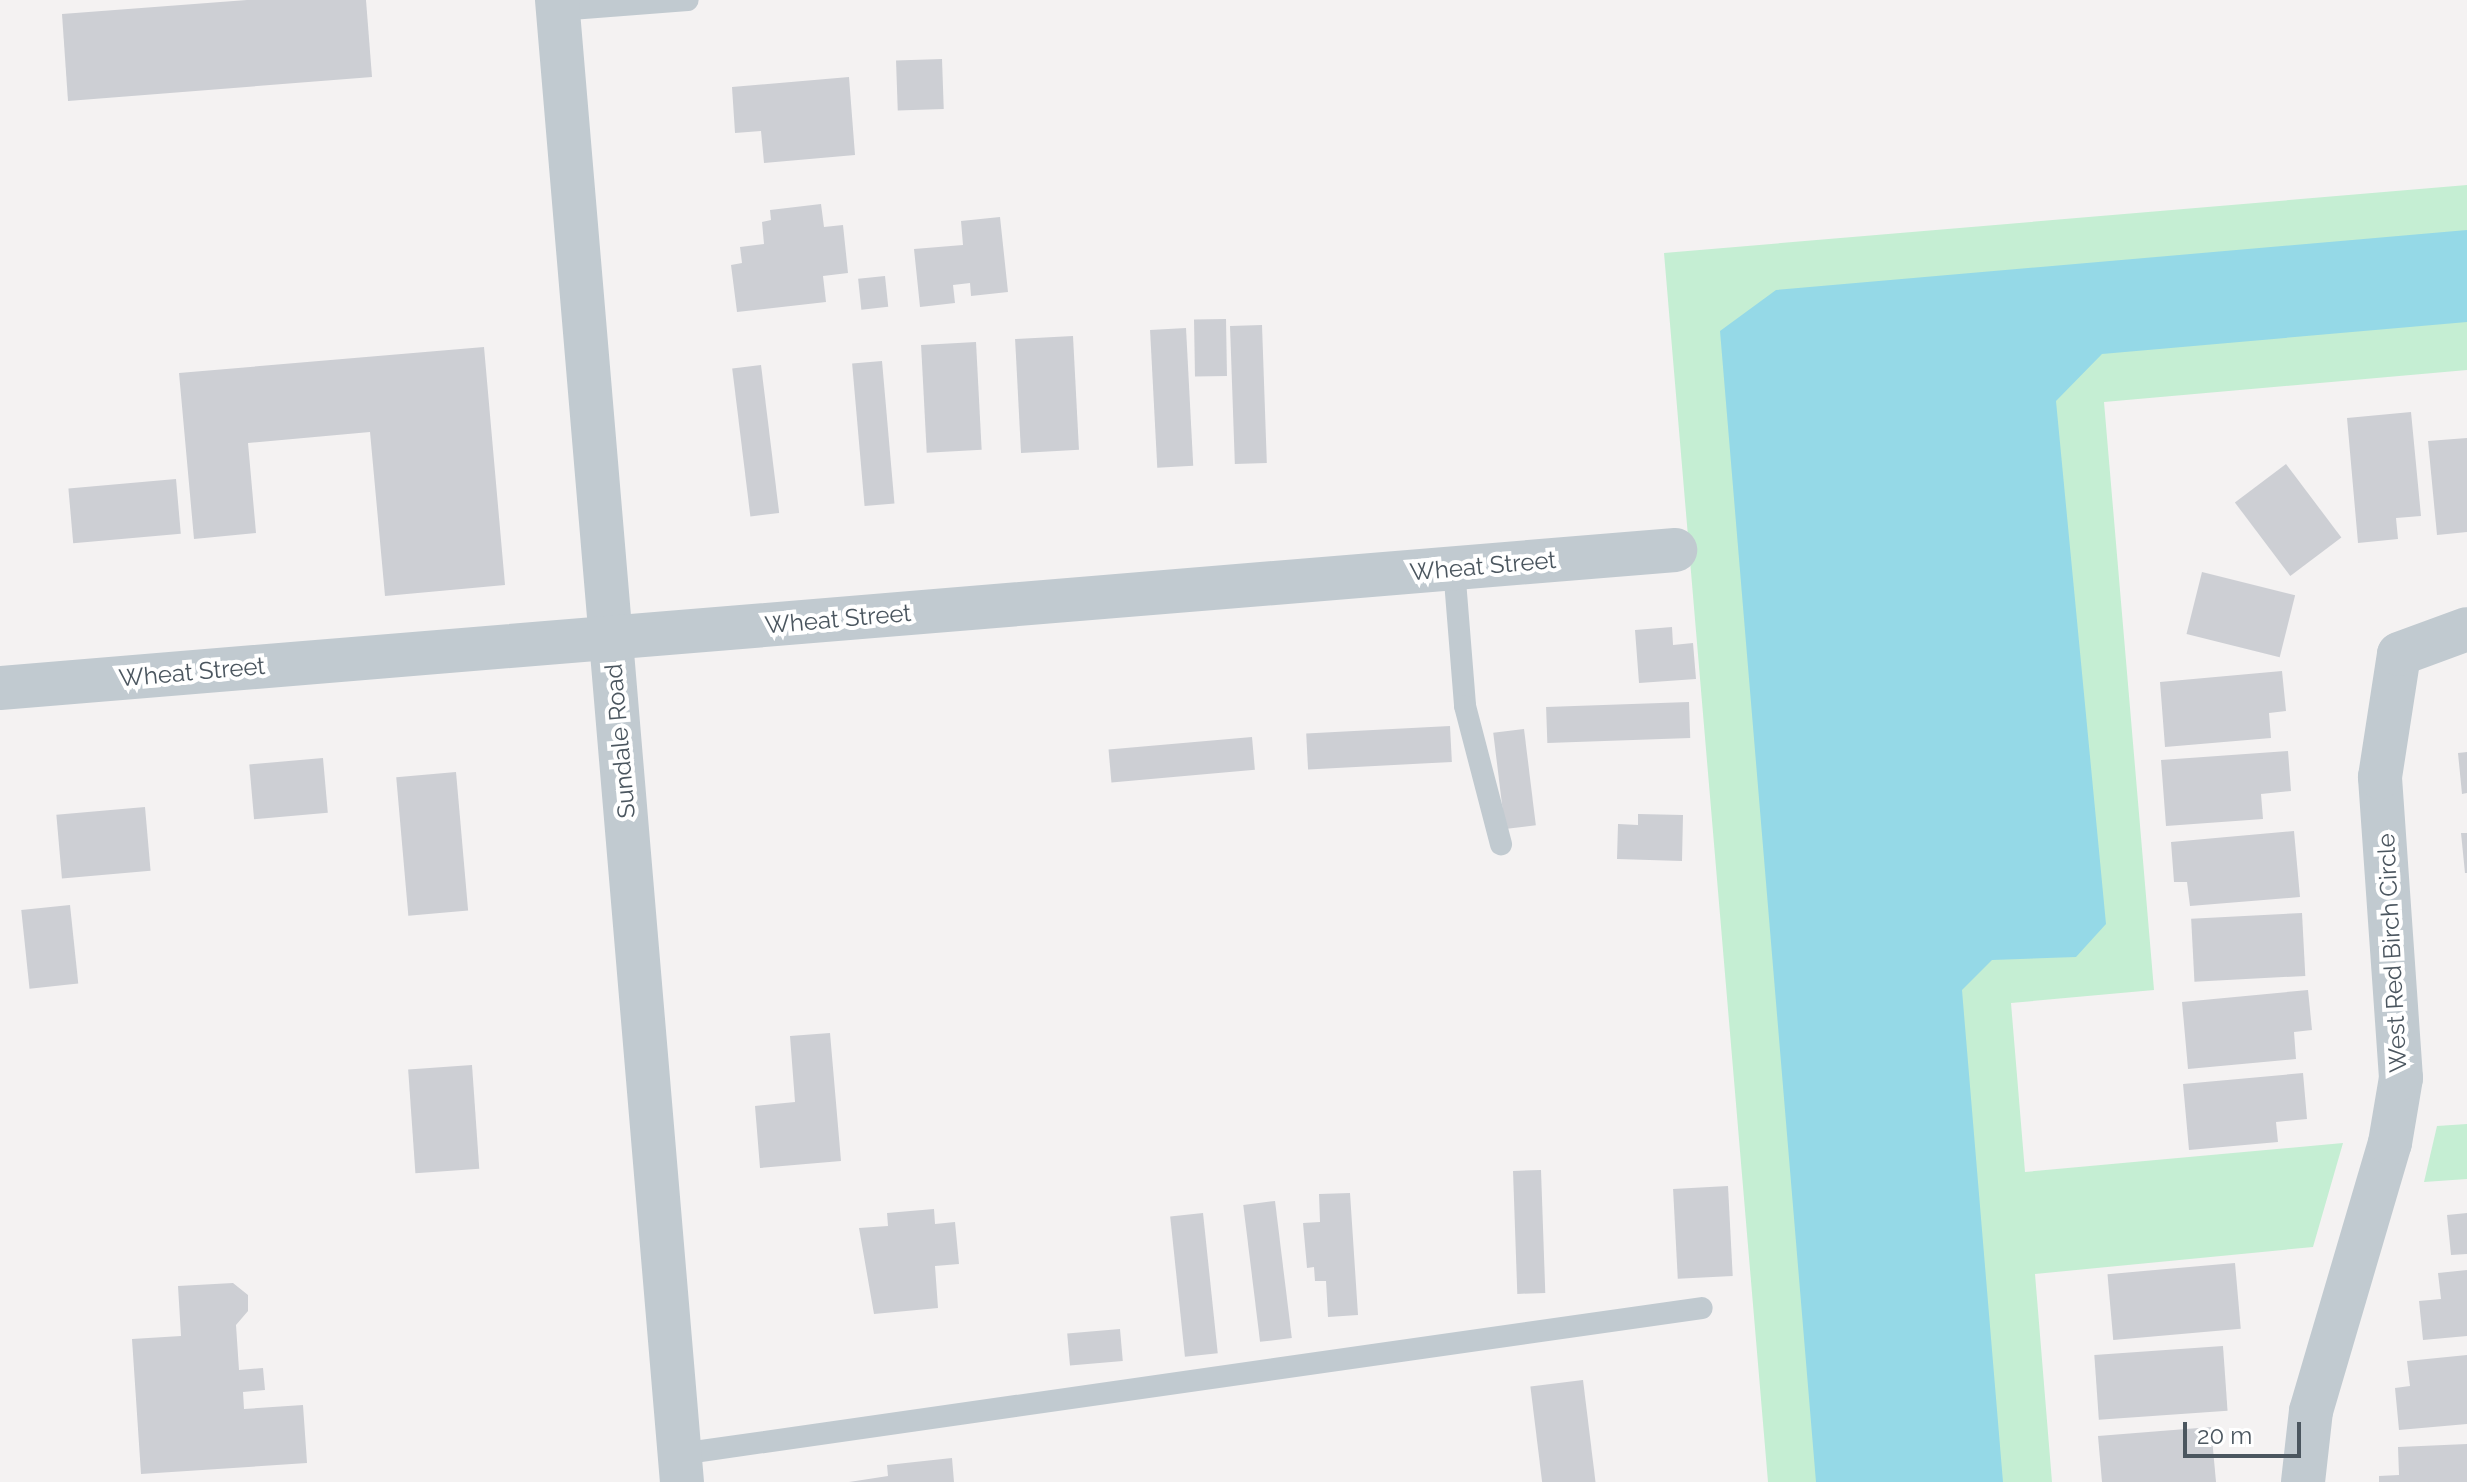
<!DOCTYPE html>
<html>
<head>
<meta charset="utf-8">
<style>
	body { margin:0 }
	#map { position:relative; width:2467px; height:1482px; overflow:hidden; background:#f4f2f2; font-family:Raleway,sans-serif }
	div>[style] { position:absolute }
	.green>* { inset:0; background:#c5eed3 }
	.water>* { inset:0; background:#95d9e7 }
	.building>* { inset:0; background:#cdcfd4; transform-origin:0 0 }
	.lane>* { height:22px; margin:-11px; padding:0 11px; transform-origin:11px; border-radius:11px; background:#c1cad0 }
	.street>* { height:44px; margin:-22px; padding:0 22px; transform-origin:22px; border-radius:22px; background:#c1cad0 }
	span { translate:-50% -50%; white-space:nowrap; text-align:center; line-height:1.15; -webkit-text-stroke:8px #fff; paint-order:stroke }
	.street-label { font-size:24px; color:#4b565f }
	.scale { position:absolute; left:2183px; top:1422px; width:118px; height:36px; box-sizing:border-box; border:4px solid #4b565f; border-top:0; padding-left:10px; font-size:24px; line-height:28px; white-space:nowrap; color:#4b565f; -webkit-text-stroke:6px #fff; paint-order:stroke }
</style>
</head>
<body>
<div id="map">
	<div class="green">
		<i style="clip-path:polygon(2467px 185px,2467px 370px,2104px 402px,2154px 990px,2011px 1003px,2025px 1172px,2343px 1143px,2313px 1247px,2035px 1274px,2052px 1482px,1768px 1482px,1664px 253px)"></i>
		<i style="clip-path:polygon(2467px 1124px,2467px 1179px,2424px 1182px,2437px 1126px)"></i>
	</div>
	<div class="water">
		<i style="clip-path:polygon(2467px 230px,2467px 322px,2102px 354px,2056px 401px,2106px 924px,2076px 957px,1992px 960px,1962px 990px,2003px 1482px,1816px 1482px,1720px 331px,1776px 290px)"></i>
	</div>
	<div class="building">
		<i style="clip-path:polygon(247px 0,366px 0,372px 77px,68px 101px,62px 14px)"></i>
		<i style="left:942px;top:59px;width:50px;height:46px;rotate:88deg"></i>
		<i style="clip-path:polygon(849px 77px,855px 155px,764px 163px,761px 131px,735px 133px,732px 87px)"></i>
		<i style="clip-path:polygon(821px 204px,824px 227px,843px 225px,848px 273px,823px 276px,826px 302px,737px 312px,731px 265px,742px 263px,740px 247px,764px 244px,762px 222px,771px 220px,770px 210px)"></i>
		<i style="clip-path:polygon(1000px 217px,1008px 292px,971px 296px,970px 283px,953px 285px,955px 303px,920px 307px,914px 249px,963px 245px,961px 221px)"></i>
		<i style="left:885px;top:276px;width:31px;height:27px;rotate:84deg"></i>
		<i style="left:1226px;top:319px;width:57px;height:32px;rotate:89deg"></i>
		<i style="left:1262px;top:325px;width:138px;height:32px;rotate:88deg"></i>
		<i style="left:1186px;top:328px;width:138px;height:36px;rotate:87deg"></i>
		<i style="left:1073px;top:336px;width:114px;height:58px;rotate:87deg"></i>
		<i style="left:976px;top:342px;width:108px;height:55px;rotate:87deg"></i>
		<i style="clip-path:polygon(484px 347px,505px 585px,385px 596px,370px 432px,248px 443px,256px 533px,194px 539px,179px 373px)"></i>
		<i style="left:882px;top:361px;width:143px;height:30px;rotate:85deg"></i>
		<i style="left:761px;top:365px;width:149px;height:29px;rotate:83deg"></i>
		<i style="clip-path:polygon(2411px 412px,2421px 516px,2396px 518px,2398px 539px,2358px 543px,2347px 418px)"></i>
		<i style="clip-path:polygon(2467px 438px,2467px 532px,2437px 535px,2428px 441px)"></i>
		<i style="left:2286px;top:464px;width:92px;height:64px;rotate:53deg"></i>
		<i style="left:176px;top:479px;width:55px;height:108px;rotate:85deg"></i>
		<i style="left:2202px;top:572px;width:96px;height:64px;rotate:14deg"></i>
		<i style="clip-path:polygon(1672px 627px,1673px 645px,1693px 643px,1696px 679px,1639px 683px,1635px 630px)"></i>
		<i style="clip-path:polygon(2282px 671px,2286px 711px,2269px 713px,2271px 738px,2165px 747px,2160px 682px)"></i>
		<i style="left:1689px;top:702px;width:36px;height:143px;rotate:88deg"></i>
		<i style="left:1450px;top:726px;width:36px;height:144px;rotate:87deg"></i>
		<i style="left:1524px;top:729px;width:97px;height:31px;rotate:83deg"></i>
		<i style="left:1252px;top:737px;width:33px;height:144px;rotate:85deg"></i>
		<i style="clip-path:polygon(2288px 751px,2291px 791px,2261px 794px,2263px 819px,2166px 826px,2161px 760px)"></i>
		<i style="clip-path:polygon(2467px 752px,2467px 793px,2462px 794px,2458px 753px)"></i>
		<i style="left:323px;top:758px;width:55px;height:74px;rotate:85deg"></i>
		<i style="left:456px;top:772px;width:139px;height:60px;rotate:85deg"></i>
		<i style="left:145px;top:807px;width:64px;height:89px;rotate:85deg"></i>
		<i style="clip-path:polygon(1638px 814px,1683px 815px,1682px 861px,1617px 859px,1618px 824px,1638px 825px)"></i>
		<i style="clip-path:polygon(2294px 831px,2300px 897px,2190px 906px,2187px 882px,2174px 882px,2171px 842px)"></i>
		<i style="clip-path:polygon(2461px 833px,2467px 833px,2467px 873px,2465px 873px)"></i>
		<i style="left:70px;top:905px;width:79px;height:49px;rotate:84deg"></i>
		<i style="left:2302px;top:913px;width:63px;height:111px;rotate:87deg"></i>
		<i style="clip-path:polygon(2308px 990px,2312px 1030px,2294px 1032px,2296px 1059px,2188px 1069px,2182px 1002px)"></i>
		<i style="clip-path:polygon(830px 1033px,841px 1161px,760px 1168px,755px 1106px,795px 1102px,790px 1036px)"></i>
		<i style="left:472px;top:1065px;width:104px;height:64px;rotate:86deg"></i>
		<i style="clip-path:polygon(2303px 1073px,2307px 1119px,2276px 1122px,2278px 1142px,2189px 1150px,2183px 1084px)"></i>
		<i style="left:1541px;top:1170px;width:123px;height:28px;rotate:88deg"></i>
		<i style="left:1728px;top:1186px;width:90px;height:55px;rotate:87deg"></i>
		<i style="clip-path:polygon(1350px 1193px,1358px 1315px,1328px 1317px,1326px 1281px,1315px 1281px,1314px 1267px,1307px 1268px,1303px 1223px,1320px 1222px,1319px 1194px)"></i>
		<i style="left:1275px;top:1201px;width:138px;height:32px;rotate:83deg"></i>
		<i style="clip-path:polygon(934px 1209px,935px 1224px,955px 1222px,959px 1264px,935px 1266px,938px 1308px,874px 1314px,859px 1228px,888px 1226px,887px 1213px)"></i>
		<i style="left:1203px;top:1213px;width:141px;height:33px;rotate:84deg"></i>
		<i style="clip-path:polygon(2467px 1213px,2467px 1254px,2451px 1255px,2447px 1215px)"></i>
		<i style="left:2235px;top:1263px;width:66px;height:128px;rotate:85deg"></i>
		<i style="clip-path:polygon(2467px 1270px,2467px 1336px,2423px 1340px,2419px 1301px,2441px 1299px,2438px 1273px)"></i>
		<i style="clip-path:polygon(233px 1283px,248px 1295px,248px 1311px,236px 1325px,239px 1370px,263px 1368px,265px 1390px,243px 1392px,244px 1409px,303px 1405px,307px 1463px,141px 1474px,132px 1339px,181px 1336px,178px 1286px)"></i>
		<i style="left:1120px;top:1329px;width:32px;height:53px;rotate:85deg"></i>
		<i style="left:2223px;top:1346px;width:65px;height:129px;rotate:86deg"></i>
		<i style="clip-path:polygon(2467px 1355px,2467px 1424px,2399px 1430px,2395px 1388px,2410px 1386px,2407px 1361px)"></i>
		<i style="left:1583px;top:1380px;width:103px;height:53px;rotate:83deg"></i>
		<i style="clip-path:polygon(2211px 1427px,2216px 1482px,2102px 1482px,2098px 1436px)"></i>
		<i style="clip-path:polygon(2467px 1444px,2467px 1482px,2379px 1482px,2379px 1476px,2399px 1475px,2398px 1447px)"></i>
		<i style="clip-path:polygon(952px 1458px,954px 1482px,849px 1482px,888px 1476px,887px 1465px)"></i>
	</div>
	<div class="lane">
		<i style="left:558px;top:10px;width:130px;rotate:-4.4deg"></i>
		<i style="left:1454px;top:568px;width:138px;rotate:85.4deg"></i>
		<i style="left:1465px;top:706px;width:143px;rotate:75.4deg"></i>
		<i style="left:680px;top:1454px;width:1032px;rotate:-8.13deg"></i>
	</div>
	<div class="street">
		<i style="left:557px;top:0;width:1487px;rotate:85.18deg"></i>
		<i style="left:0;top:688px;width:1681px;rotate:-4.71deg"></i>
		<i style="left:2303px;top:1482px;width:71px;rotate:-83.6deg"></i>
		<i style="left:2311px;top:1411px;width:279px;rotate:-73.6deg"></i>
		<i style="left:2390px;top:1143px;width:66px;rotate:-80.4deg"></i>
		<i style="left:2401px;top:1078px;width:302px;rotate:-94deg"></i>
		<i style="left:2380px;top:777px;width:124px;rotate:-81.2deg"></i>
		<i style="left:2399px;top:654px;width:72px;rotate:-20.2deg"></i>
	</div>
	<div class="street-label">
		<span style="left:1483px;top:566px;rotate:-5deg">Wheat Street</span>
		<span style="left:838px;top:619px;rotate:-5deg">Wheat Street</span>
		<span style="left:192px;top:672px;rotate:-5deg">Wheat Street</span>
		<span style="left:620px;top:741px;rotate:-95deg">Sundale Road</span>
		<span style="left:2392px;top:953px;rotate:-93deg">West Red Birch Circle</span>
	</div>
	<div class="scale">20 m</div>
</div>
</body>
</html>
